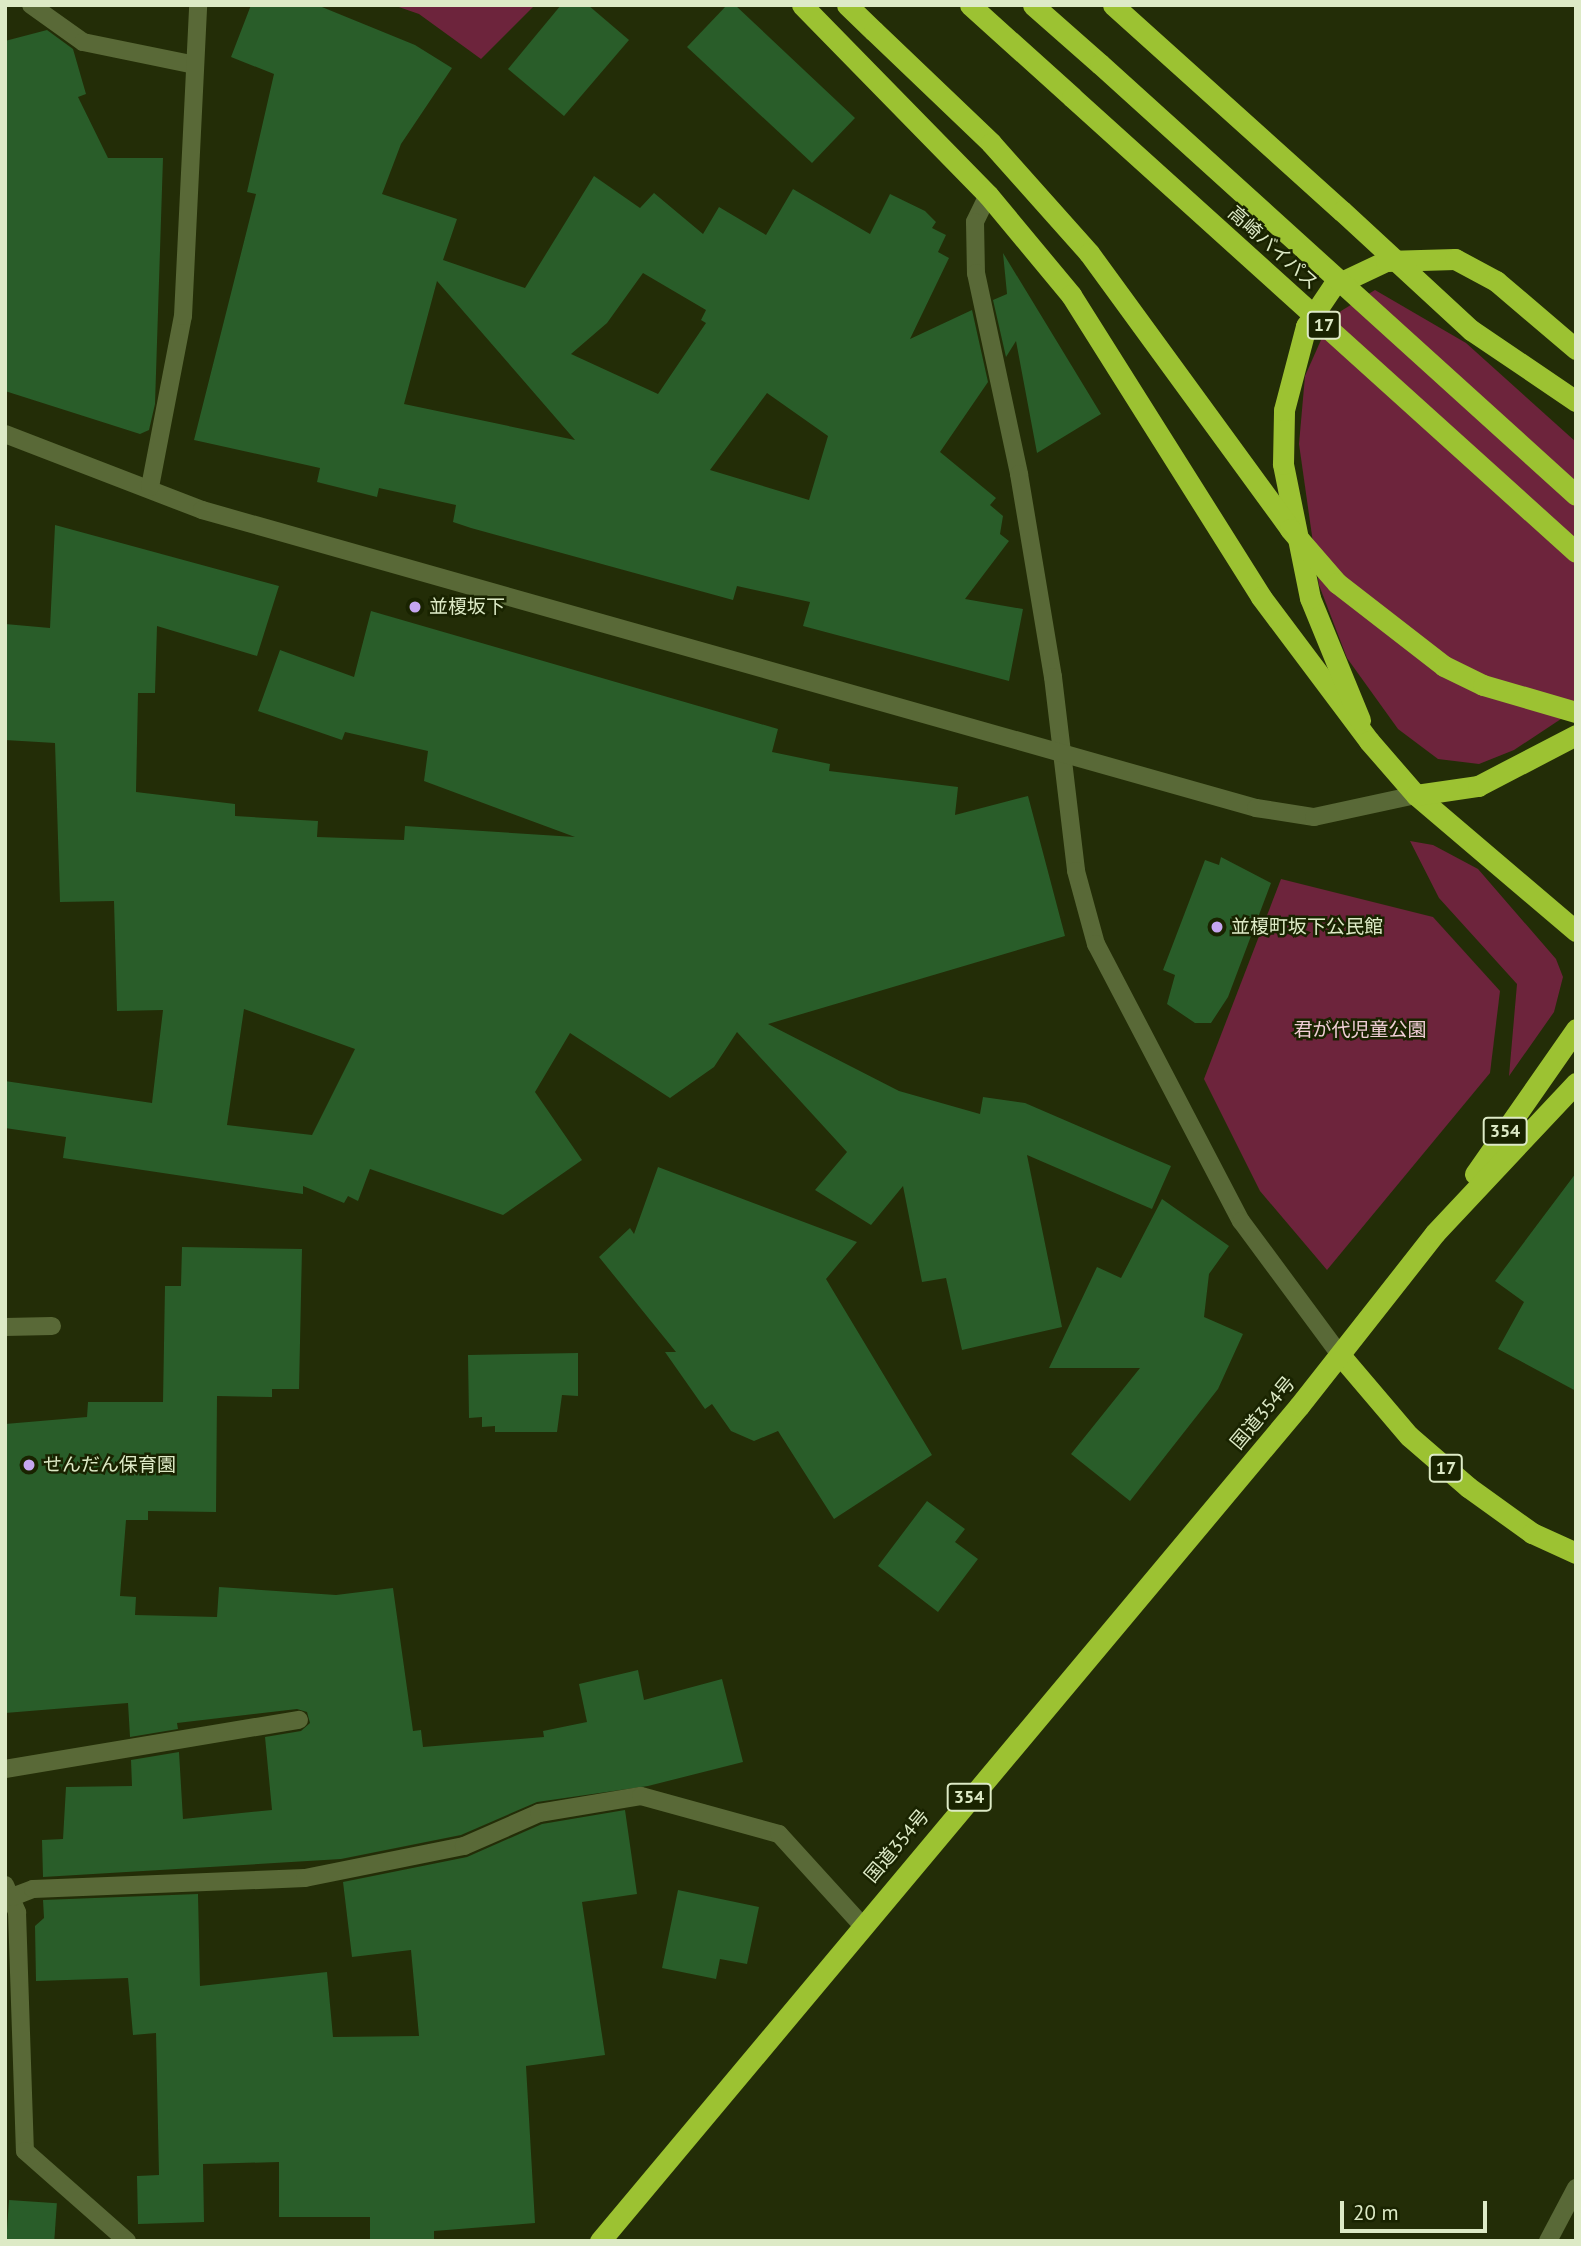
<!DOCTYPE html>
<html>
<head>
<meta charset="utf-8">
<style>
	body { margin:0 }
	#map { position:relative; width:1581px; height:2246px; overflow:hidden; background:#232d07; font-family:"PT Sans","Noto Sans JP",sans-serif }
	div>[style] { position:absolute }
	.green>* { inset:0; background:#6d243c }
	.building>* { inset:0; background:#295d29; transform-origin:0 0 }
	.minor>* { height:18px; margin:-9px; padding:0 9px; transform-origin:9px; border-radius:9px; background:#596937 }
	.highway>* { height:21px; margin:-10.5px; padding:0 10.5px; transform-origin:10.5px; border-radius:10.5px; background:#9cc232 }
	.highway-bridge>* { height:21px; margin:-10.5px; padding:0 10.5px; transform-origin:10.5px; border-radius:10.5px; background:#9cc232 }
	.dots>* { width:19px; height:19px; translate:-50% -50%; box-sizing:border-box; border:4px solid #192300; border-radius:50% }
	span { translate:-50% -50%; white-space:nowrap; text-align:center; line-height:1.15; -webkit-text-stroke:5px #192300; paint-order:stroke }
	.shield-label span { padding:2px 5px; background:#192300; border:2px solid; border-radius:5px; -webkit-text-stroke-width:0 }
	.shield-label { font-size:18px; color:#ddeac6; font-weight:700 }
	.street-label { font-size:19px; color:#ddeac6 }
	.poi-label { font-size:19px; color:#ddeac6 }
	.left { translate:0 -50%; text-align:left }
	.park-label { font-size:19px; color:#f2cfd7 }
	.frame { position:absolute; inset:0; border:7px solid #ddeac6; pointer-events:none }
	.scale { position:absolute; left:1340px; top:2201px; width:147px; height:32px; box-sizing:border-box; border:4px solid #ddeac6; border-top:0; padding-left:9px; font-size:21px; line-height:24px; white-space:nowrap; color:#ddeac6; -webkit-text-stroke:5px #192300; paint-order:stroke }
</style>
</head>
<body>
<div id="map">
	<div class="green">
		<i style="clip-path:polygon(393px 5px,535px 5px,481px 59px,419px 14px)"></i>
		<i style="clip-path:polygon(1375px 290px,1466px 343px,1576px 442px,1576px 709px,1514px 750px,1479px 764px,1438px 759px,1398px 729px,1347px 658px,1319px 585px,1299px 444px,1305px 376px,1325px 331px,1341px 311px)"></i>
		<i style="clip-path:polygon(1410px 841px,1433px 845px,1478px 869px,1556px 959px,1563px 977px,1554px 1012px,1509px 1076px,1517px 984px,1439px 898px)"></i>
		<i style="clip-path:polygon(1281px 879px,1433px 917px,1500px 991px,1490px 1073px,1327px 1270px,1260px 1191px,1204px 1079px)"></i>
	</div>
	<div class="building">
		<i style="clip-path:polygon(evenodd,251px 5px,317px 5px,415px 45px,452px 68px,401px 144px,382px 194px,457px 219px,443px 260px,525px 288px,594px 176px,640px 208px,654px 193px,703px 234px,719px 207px,766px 235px,793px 189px,870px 234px,890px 194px,925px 211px,936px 222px,932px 228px,946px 235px,938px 252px,949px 258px,910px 339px,972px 310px,988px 382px,940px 452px,996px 498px,990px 505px,1003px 516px,1000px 534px,1009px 541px,965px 599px,1023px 609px,1009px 681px,803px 626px,810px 602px,737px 586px,733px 600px,471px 528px,453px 522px,456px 505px,379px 488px,377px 497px,317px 482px,320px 468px,194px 440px,256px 194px,247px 192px,274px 74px,231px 57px,251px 5px,643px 273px,706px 310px,701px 320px,706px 323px,658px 394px,571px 354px,607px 323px,643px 273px,251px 5px,437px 281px,575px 440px,404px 404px,437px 281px,251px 5px,767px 393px,828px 436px,809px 500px,710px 470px,767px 393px)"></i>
		<i style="clip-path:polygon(561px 5px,588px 5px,629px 40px,564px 116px,508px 69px)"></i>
		<i style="clip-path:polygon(727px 5px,735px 5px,855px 118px,812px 163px,687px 47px)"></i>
		<i style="clip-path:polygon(47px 30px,73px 49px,86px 94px,78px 97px,108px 158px,163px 158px,155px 404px,149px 430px,140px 434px,5px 391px,5px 41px)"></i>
		<i style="clip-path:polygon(1003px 253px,1101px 414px,1037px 453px,1016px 341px,1006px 357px,993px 300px,1007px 294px)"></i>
		<i style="clip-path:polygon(evenodd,55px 525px,279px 586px,257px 656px,157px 626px,155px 693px,138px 693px,136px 792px,235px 804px,235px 816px,318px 821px,317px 837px,404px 840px,405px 826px,575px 837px,424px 781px,428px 751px,345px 732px,342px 740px,258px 711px,280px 650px,354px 677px,371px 611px,778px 729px,772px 752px,830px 764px,829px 771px,958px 787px,955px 815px,1028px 796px,1065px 936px,768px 1024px,899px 1091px,980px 1114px,983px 1097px,1025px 1103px,1171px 1166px,1152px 1209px,1027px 1155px,1062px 1327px,962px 1350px,946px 1278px,922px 1282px,903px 1186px,871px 1225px,815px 1190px,847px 1152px,737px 1032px,714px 1067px,670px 1098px,570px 1033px,535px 1092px,582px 1160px,503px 1215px,370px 1169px,358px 1201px,348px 1196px,344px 1203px,303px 1186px,303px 1194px,63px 1158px,66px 1137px,5px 1128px,5px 1081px,152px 1103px,163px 1010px,117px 1011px,114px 901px,60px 902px,55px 743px,5px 740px,5px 624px,50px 628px,55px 525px,244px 1009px,355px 1049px,312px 1135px,227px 1125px,244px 1009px)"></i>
		<i style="clip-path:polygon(1221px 857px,1271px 883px,1228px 997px,1211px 1023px,1195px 1023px,1167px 1004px,1175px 975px,1163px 970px,1205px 860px,1219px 865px)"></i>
		<i style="clip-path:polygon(658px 1167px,857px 1242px,826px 1279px,932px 1455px,834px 1519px,778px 1431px,754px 1441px,731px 1431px,712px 1404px,705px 1409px,665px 1352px,676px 1352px,599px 1257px,630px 1228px,634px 1234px)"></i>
		<i style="clip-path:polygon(1576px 1173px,1576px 1391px,1498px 1349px,1524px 1302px,1495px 1281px)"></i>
		<i style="clip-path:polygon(1162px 1199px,1229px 1246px,1209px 1274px,1204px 1317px,1243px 1334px,1218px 1389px,1130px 1501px,1071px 1454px,1140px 1368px,1049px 1368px,1097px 1267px,1121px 1278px)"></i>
		<i style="clip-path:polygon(182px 1247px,302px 1249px,299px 1389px,272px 1389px,272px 1397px,217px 1396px,216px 1512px,148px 1511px,148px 1520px,126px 1520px,120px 1596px,136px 1597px,135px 1615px,217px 1617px,219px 1587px,336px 1595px,393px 1588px,413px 1731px,421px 1730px,423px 1747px,544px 1737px,543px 1731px,587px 1722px,579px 1684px,638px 1670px,644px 1700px,722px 1679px,743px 1762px,648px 1786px,537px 1802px,461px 1835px,341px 1859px,43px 1877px,42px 1840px,63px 1839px,66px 1787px,132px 1786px,131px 1760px,179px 1752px,183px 1819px,272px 1810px,265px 1737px,301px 1731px,310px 1723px,307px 1712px,297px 1709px,177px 1723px,178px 1729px,130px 1737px,128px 1703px,5px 1713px,5px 1424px,87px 1417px,88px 1402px,163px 1402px,165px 1286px,181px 1286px)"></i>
		<i style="clip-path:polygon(578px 1353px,578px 1396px,562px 1395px,557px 1432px,495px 1432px,495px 1426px,482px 1427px,482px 1417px,469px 1418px,468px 1355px)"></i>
		<i style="clip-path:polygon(927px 1501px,965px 1529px,955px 1542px,978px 1559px,938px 1612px,878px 1566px)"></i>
		<i style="clip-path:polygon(625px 1810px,637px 1894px,582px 1902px,605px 2055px,526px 2066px,535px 2223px,434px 2231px,434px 2241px,370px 2241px,370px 2217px,279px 2217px,279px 2162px,203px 2164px,204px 2222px,138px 2224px,137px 2176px,159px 2175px,156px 2033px,133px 2035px,128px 1978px,36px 1981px,35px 1926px,44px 1918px,43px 1900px,198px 1894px,200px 1986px,327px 1972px,333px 2037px,419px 2036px,411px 1950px,352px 1957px,343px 1882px,467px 1857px,542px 1824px)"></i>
		<i style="clip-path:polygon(678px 1890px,759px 1907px,747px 1964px,720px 1959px,716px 1979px,662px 1968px)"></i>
		<i style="left:9px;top:2200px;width:48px;height:41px;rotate:4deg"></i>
	</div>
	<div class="minor">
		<i style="left:31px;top:5px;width:64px;rotate:35.4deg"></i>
		<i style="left:83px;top:42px;width:114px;rotate:11.6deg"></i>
		<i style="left:988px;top:195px;width:30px;rotate:116deg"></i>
		<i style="left:975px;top:222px;width:51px;rotate:88.9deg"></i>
		<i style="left:976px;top:273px;width:206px;rotate:77.9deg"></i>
		<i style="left:1019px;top:474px;width:206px;rotate:80.5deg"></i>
		<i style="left:1053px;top:677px;width:195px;rotate:83.2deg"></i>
		<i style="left:1076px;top:871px;width:76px;rotate:74.7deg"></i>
		<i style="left:1096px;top:944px;width:313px;rotate:62.4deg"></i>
		<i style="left:1241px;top:1221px;width:167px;rotate:53.5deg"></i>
		<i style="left:5px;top:434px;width:211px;rotate:21.1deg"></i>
		<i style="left:202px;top:510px;width:1095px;rotate:15.79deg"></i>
		<i style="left:1256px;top:808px;width:59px;rotate:8.8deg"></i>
		<i style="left:1314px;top:817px;width:104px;rotate:-12.2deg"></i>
		<i style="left:150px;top:487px;width:174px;rotate:-79.1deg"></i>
		<i style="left:183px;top:316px;width:311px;rotate:-87.2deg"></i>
		<i style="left:5px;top:1327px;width:47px;rotate:-1.2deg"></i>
		<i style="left:5px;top:1769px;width:298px;rotate:-9.5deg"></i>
		<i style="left:5px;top:1885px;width:30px;rotate:66deg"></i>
		<i style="left:17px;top:1912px;width:239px;rotate:88.1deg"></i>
		<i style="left:25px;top:2151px;width:136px;rotate:41.4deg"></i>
		<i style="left:12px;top:1897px;width:22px;rotate:-21deg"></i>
		<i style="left:33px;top:1889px;width:272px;rotate:-2.3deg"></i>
		<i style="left:305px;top:1878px;width:162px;rotate:-11.4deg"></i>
		<i style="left:464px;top:1846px;width:82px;rotate:-23.7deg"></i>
		<i style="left:539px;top:1813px;width:103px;rotate:-9.5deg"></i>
		<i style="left:641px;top:1796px;width:143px;rotate:15.4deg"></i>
		<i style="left:779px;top:1834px;width:122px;rotate:47.7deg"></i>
		<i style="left:1548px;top:2241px;width:60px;rotate:-62.2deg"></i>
	</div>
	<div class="highway">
		<i style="left:802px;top:5px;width:266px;rotate:45.6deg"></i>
		<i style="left:988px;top:195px;width:130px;rotate:50.3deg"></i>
		<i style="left:1071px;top:295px;width:357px;rotate:57.8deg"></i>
		<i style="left:1261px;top:597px;width:180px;rotate:53.1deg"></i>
		<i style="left:1369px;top:741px;width:72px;rotate:49deg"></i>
		<i style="left:1416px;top:795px;width:210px;rotate:40.4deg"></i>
		<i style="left:847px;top:5px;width:37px;rotate:44deg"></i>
		<i style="left:970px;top:5px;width:137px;rotate:42deg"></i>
		<i style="left:1033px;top:5px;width:89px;rotate:41.4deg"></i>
		<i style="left:1113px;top:5px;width:308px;rotate:42deg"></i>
		<i style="left:1471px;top:330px;width:127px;rotate:34.1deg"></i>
		<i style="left:1360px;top:720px;width:132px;rotate:-112.3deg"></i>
		<i style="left:1310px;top:598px;width:137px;rotate:-101.4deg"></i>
		<i style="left:1283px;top:464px;width:54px;rotate:-88.9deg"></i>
		<i style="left:1284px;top:410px;width:87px;rotate:-75.3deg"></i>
		<i style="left:1306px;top:326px;width:48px;rotate:-56deg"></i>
		<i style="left:1333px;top:286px;width:59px;rotate:-25.3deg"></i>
		<i style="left:1386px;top:261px;width:69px;rotate:-1.7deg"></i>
		<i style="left:1455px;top:259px;width:47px;rotate:28.2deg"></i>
		<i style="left:1496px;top:281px;width:105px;rotate:40.4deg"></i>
		<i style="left:1416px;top:795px;width:63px;rotate:-8.3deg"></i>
		<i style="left:1478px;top:786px;width:110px;rotate:-27.5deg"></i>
		<i style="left:1475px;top:1174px;width:177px;rotate:-55.1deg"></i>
		<i style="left:1340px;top:1355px;width:106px;rotate:49.6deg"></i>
		<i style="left:1409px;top:1436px;width:78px;rotate:40.8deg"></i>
		<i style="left:1468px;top:1487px;width:79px;rotate:35.7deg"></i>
		<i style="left:1532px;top:1533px;width:48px;rotate:24.4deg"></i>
		<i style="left:600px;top:2241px;width:1089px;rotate:-50.07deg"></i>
		<i style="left:1299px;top:1406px;width:220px;rotate:-51.8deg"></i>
		<i style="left:1435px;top:1233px;width:206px;rotate:-46.8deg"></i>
	</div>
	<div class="highway-bridge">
		<i style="left:874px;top:31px;width:162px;rotate:43.7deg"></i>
		<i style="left:991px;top:143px;width:147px;rotate:48.3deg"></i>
		<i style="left:1089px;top:253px;width:341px;rotate:53.9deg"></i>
		<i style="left:1290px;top:529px;width:72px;rotate:49deg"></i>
		<i style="left:1337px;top:583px;width:135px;rotate:37.8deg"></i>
		<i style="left:1444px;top:666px;width:43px;rotate:26deg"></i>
		<i style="left:1483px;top:685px;width:97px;rotate:16.2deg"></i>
		<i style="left:1100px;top:64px;width:642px;rotate:42.16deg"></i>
		<i style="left:1072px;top:97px;width:679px;rotate:42.08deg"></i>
		<i style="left:1342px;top:211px;width:176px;rotate:42.7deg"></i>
	</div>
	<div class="dots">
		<i style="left:415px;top:607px;background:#c6a6f0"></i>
		<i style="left:1217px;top:927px;background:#c6a6f0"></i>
		<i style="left:29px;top:1465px;background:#c6a6f0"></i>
	</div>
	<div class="shield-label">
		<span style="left:1324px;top:325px">17</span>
		<span style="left:1505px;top:1131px">354</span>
		<span style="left:1446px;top:1468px">17</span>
		<span style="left:969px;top:1797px">354</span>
	</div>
	<div class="street-label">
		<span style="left:1273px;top:248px;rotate:42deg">高崎バイパス</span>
		<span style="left:1263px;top:1413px;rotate:-50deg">国道354号</span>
		<span style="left:897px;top:1846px;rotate:-50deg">国道354号</span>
	</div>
	<div class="poi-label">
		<span class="left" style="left:429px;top:607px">並榎坂下</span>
		<span class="left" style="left:1231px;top:927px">並榎町坂下公民館</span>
		<span class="left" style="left:43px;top:1465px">せんだん保育園</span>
	</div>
	<div class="park-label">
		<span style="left:1360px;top:1030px">君が代児童公園</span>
	</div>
	<div class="frame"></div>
	<div class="scale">20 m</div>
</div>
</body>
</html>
